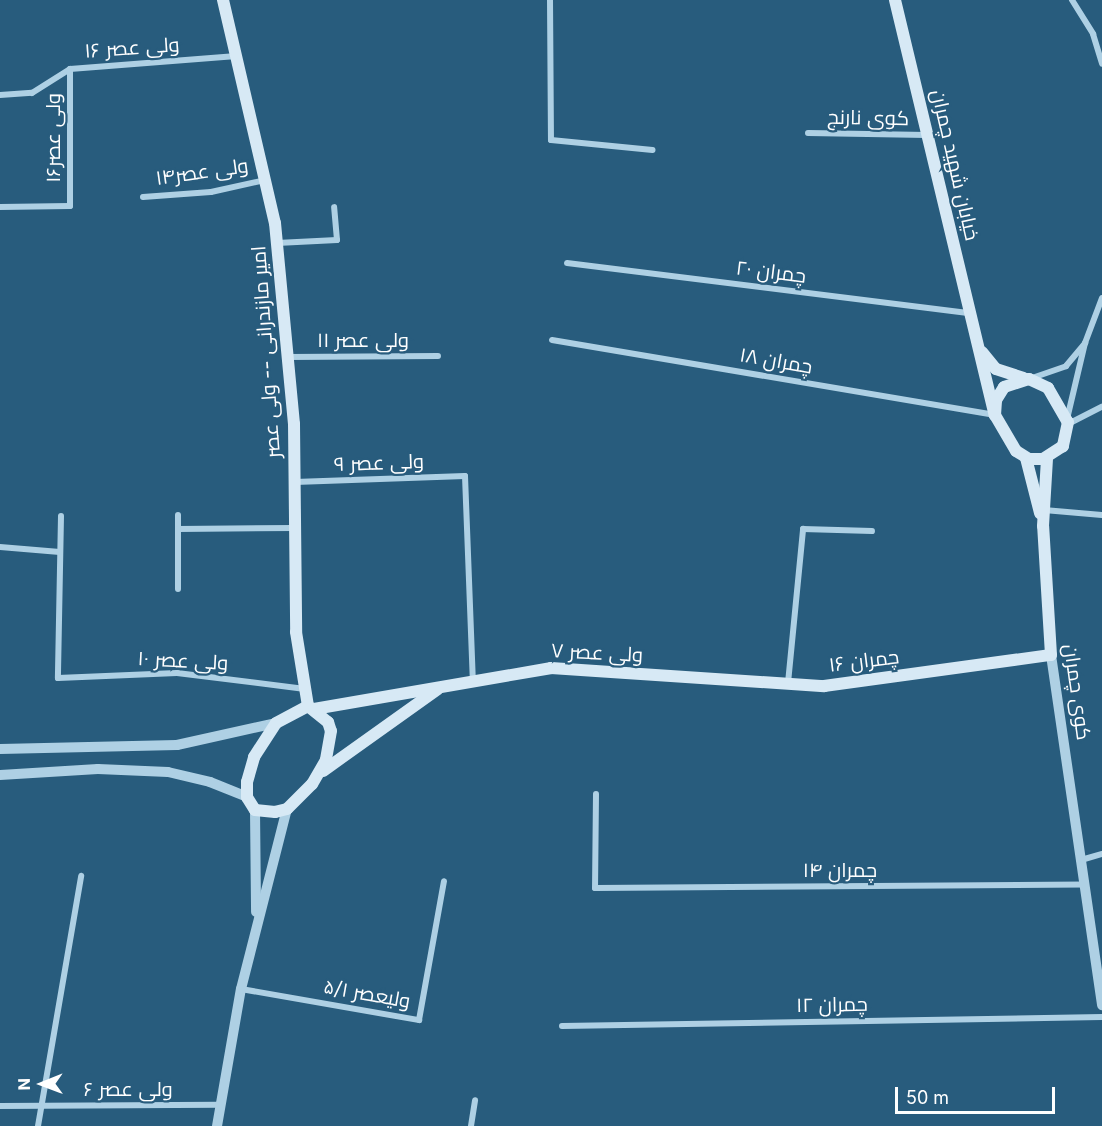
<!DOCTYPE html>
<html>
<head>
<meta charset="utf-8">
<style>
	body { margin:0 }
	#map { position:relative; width:1102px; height:1126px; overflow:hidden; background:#285c7d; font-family:Inter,Cairo,sans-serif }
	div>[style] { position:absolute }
	.minor>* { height:6px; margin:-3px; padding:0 3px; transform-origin:3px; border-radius:3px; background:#aed0e4 }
	.tertiary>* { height:10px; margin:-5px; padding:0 5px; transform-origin:5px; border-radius:5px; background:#aed0e4 }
	.secondary>* { height:12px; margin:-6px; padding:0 6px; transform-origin:6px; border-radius:6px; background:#d7e9f5 }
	span { translate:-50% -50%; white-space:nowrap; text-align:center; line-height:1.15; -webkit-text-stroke:4.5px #285c7d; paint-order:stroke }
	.street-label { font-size:20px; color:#fff }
	.north { position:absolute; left:12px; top:1054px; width:60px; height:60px; -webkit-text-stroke:4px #285c7d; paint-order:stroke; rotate:269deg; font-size:16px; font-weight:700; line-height:24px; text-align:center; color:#fff }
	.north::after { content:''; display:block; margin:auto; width:21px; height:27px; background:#fff; clip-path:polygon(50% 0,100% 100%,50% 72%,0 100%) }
	.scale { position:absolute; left:895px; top:1087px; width:160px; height:27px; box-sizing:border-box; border:3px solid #fff; border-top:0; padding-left:8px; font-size:18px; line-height:21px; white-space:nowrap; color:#fff; -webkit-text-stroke:4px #285c7d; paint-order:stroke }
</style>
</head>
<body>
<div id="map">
	<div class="minor">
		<i style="left:550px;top:0;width:140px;rotate:89.6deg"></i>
		<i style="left:551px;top:140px;width:102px;rotate:5.6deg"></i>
		<i style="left:1072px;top:0;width:40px;rotate:58deg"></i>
		<i style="left:1093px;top:34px;width:31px;rotate:73deg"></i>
		<i style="left:0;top:95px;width:32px;rotate:-4deg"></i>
		<i style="left:32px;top:93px;width:45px;rotate:-32.3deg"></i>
		<i style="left:70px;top:69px;width:167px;rotate:-4.5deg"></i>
		<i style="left:808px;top:133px;width:119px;rotate:1deg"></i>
		<i style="left:143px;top:197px;width:68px;rotate:-4.2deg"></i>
		<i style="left:211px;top:192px;width:55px;rotate:-12.5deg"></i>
		<i style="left:0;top:207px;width:70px;rotate:-0.8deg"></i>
		<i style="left:70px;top:206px;width:137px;rotate:-90deg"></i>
		<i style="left:277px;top:243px;width:60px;rotate:-2.9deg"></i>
		<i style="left:337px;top:240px;width:33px;rotate:-95deg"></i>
		<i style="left:567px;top:263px;width:406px;rotate:7.1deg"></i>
		<i style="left:552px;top:340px;width:448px;rotate:9.6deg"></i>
		<i style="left:1085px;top:343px;width:48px;rotate:-69.3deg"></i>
		<i style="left:288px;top:357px;width:150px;rotate:-0.4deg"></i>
		<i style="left:1032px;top:378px;width:36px;rotate:-19deg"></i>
		<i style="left:1066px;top:366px;width:30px;rotate:-50deg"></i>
		<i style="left:1085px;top:343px;width:74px;rotate:103.3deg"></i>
		<i style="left:1068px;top:424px;width:38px;rotate:-27deg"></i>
		<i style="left:295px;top:482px;width:170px;rotate:-2deg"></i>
		<i style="left:465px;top:476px;width:204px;rotate:87.8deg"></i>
		<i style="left:1044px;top:510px;width:58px;rotate:4.9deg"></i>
		<i style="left:178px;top:515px;width:14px;rotate:90deg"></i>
		<i style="left:61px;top:516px;width:162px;rotate:91.1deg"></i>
		<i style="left:58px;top:678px;width:119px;rotate:-2.4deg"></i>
		<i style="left:177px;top:673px;width:129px;rotate:7.1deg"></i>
		<i style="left:0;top:547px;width:60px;rotate:4.8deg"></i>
		<i style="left:178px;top:589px;width:60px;rotate:-90deg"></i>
		<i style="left:178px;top:529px;width:116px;rotate:-0.5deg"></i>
		<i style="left:788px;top:683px;width:155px;rotate:-84.4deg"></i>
		<i style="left:803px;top:529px;width:69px;rotate:1.7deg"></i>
		<i style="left:596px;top:794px;width:94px;rotate:90.6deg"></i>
		<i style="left:595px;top:888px;width:490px;rotate:-0.4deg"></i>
		<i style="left:1081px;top:860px;width:22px;rotate:-16deg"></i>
		<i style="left:241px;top:989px;width:181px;rotate:9.9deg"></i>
		<i style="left:419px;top:1020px;width:141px;rotate:-79.8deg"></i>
		<i style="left:562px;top:1026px;width:540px;rotate:-0.95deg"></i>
		<i style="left:0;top:1106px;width:219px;rotate:-0.3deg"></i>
		<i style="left:38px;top:1126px;width:254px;rotate:-80.2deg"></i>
		<i style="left:471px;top:1126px;width:26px;rotate:-81deg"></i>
	</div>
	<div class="tertiary">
		<i style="left:1051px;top:655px;width:354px;rotate:81.7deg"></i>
		<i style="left:0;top:749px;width:177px;rotate:-1.3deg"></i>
		<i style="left:177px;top:745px;width:101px;rotate:-12.5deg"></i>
		<i style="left:0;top:775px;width:98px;rotate:-3.5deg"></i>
		<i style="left:98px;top:769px;width:70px;rotate:2.5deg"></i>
		<i style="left:168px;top:772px;width:43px;rotate:13.4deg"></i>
		<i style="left:210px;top:782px;width:40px;rotate:22deg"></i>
		<i style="left:255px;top:810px;width:102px;rotate:89.4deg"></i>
		<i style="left:217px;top:1126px;width:139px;rotate:-80.1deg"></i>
		<i style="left:241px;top:989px;width:186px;rotate:-75.7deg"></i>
	</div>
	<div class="secondary">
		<i style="left:223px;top:0;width:229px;rotate:76.9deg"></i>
		<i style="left:275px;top:223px;width:202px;rotate:84.6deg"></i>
		<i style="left:294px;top:424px;width:208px;rotate:89.4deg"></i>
		<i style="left:296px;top:632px;width:75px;rotate:80.8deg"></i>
		<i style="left:895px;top:0;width:427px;rotate:76.5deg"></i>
		<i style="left:982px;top:352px;width:22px;rotate:51deg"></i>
		<i style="left:996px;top:369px;width:29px;rotate:18deg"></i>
		<i style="left:1029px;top:379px;width:21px;rotate:25deg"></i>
		<i style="left:1048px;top:388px;width:39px;rotate:60deg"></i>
		<i style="left:1068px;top:422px;width:25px;rotate:102deg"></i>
		<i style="left:1063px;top:446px;width:24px;rotate:147deg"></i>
		<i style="left:1043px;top:459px;width:14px;rotate:180deg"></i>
		<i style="left:1029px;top:459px;width:15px;rotate:-148deg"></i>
		<i style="left:1016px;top:451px;width:42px;rotate:-120.3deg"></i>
		<i style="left:995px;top:415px;width:15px;rotate:-86deg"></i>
		<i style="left:996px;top:400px;width:15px;rotate:-58deg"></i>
		<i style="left:1004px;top:387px;width:26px;rotate:-18deg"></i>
		<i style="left:1026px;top:458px;width:57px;rotate:75.7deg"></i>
		<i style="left:308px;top:706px;width:26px;rotate:39deg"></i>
		<i style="left:328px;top:722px;width:9px;rotate:72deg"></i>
		<i style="left:331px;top:731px;width:29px;rotate:100deg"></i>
		<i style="left:326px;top:760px;width:28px;rotate:120deg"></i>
		<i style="left:312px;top:784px;width:35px;rotate:135deg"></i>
		<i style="left:287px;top:809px;width:12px;rotate:166deg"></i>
		<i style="left:275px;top:812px;width:20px;rotate:-174deg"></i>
		<i style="left:255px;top:810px;width:15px;rotate:-122deg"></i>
		<i style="left:247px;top:797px;width:15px;rotate:-90deg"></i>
		<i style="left:247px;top:782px;width:26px;rotate:-74deg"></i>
		<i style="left:254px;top:757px;width:40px;rotate:-57.1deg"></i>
		<i style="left:276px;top:723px;width:36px;rotate:-28deg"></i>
		<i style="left:314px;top:709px;width:241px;rotate:-9.8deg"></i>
		<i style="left:551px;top:668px;width:274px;rotate:3.8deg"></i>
		<i style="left:824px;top:686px;width:229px;rotate:-7.8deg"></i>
		<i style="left:1051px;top:655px;width:129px;rotate:-93.5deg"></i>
		<i style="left:1043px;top:526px;width:68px;rotate:-86.6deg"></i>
		<i style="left:323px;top:771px;width:141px;rotate:-35.5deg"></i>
	</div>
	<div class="street-label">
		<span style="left:132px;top:48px;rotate:-4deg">ولی عصر ۱۶</span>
		<span style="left:868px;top:118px;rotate:1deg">کوی نارنج</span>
		<span style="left:53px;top:138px;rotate:-90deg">ولی عصر۱۶</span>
		<span style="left:955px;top:165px;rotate:77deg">خیابان شهید چمران</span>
		<span style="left:202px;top:172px;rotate:-8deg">ولی عصر۱۴</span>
		<span style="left:771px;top:272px;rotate:7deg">چمران ۲۰</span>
		<span style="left:363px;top:340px">ولی عصر ۱۱</span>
		<span style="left:266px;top:352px;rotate:-94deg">امیر مازندرانی -- ولی عصر</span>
		<span style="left:776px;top:361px;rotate:10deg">چمران ۱۸</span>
		<span style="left:379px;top:463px;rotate:-2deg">ولی عصر ۹</span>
		<span style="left:597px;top:653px;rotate:3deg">ولی عصر ۷</span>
		<span style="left:183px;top:661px;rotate:3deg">ولی عصر ۱۰</span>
		<span style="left:864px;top:661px;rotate:-7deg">چمران ۱۶</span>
		<span style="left:1077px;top:692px;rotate:82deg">کوی چمران</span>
		<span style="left:840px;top:870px">چمران ۱۴</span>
		<span style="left:367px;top:994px;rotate:10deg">ولیعصر ۵/۱</span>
		<span style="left:832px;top:1005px;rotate:-1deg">چمران ۱۲</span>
		<span style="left:128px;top:1089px">ولی عصر ۶</span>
	</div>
	<div class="north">N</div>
	<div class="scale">50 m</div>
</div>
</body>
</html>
